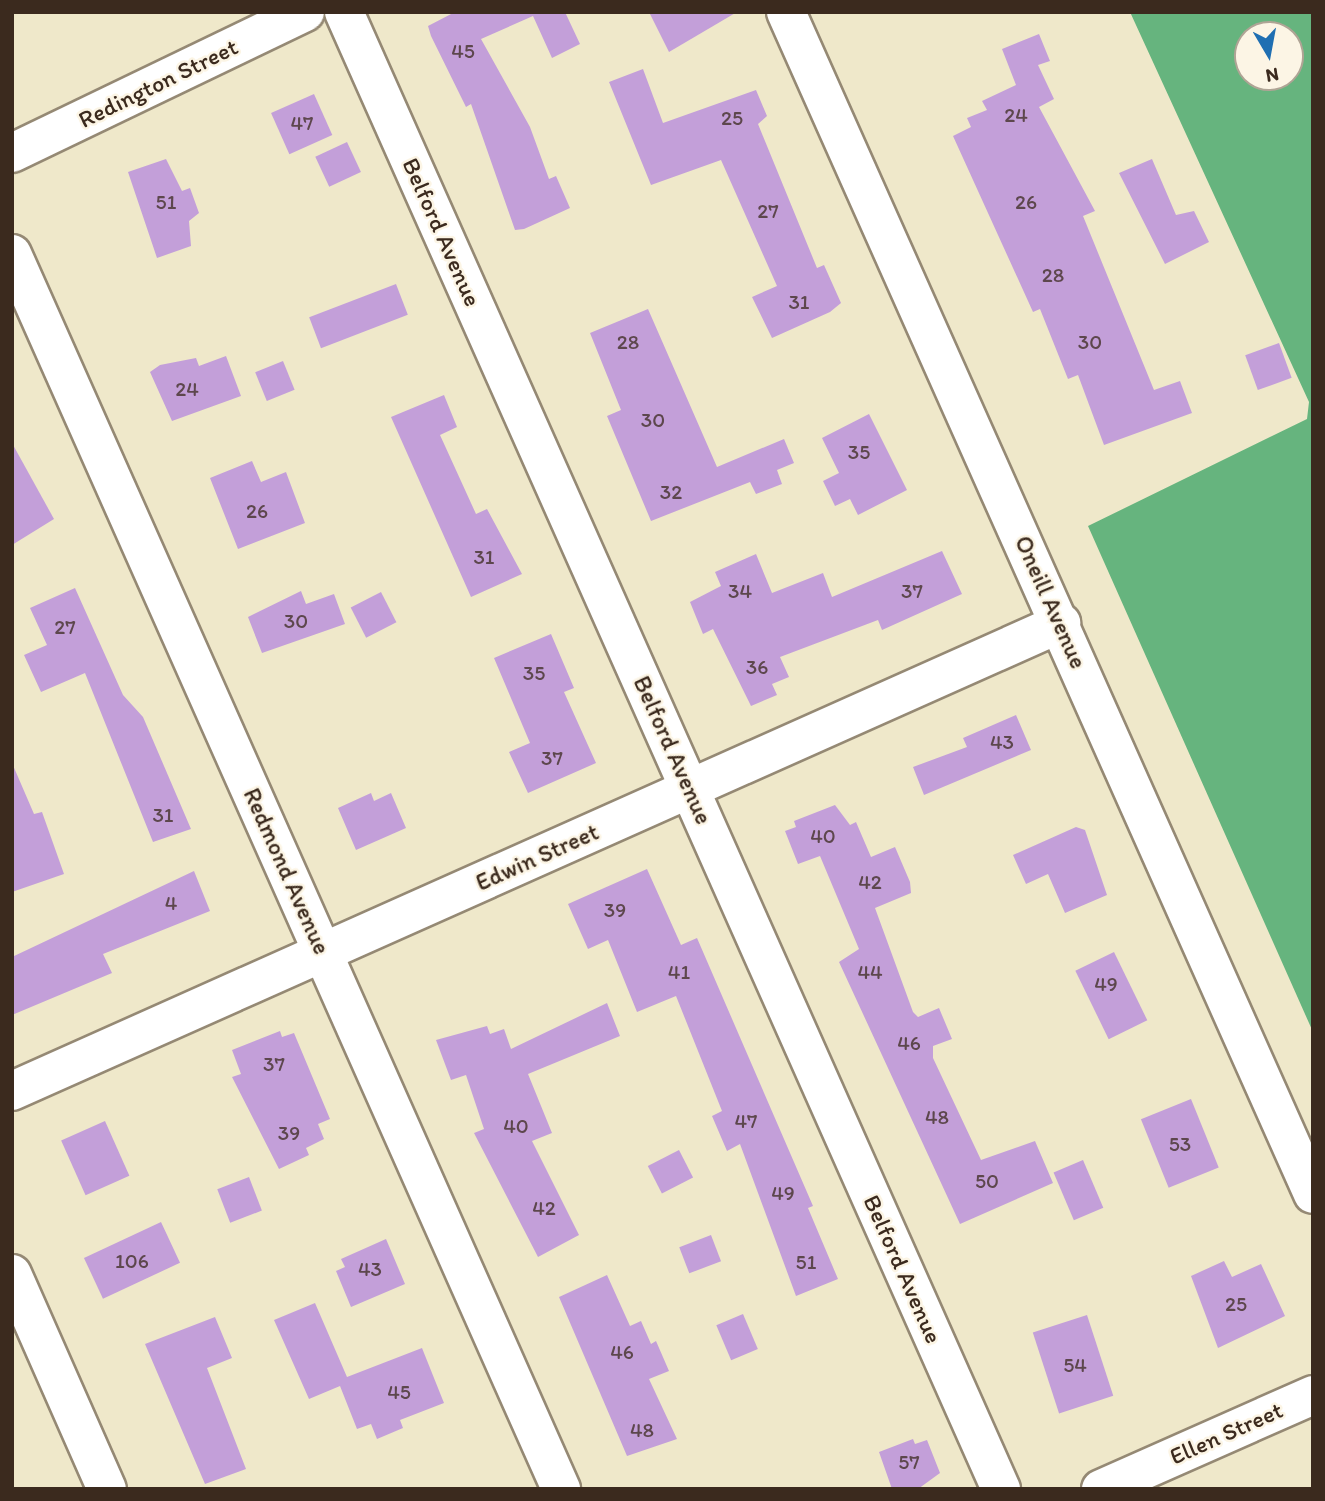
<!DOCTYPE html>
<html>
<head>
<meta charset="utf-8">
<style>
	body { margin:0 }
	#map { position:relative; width:1325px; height:1501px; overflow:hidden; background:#efe8ca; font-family:Itim,sans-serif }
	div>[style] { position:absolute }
	.forest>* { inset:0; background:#66b47e }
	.building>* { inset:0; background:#c39fd9; transform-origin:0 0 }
	.roads { filter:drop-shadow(2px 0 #958974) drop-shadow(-2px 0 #958974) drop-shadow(0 2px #958974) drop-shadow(0 -2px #958974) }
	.minor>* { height:38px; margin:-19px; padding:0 19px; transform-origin:19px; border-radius:19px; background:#fff }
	span { translate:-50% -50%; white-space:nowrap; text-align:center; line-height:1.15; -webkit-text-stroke:5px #fcf5e5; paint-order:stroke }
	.number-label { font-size:21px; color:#5d474d }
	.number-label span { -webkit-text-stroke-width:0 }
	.street-label { font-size:24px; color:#3b2a1e }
	.frame { position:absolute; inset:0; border:14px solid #3b2a1e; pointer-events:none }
	.north { position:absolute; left:1234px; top:21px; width:70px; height:70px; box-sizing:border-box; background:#fcf5e5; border:2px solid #afa495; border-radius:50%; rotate:170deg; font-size:19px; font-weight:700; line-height:28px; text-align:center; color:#3b2a1e }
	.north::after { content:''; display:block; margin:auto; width:24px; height:32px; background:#1f6fb2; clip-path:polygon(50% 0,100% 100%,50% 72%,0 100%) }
</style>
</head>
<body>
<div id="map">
	<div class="forest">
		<i style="clip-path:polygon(evenodd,1130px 12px,1313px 12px,1313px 1032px,1088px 526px,1307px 419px,1309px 402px,1130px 12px,1248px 35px,1290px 35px,1290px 77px,1248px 77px,1248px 35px)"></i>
	</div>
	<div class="building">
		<i style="clip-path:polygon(455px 12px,565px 12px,580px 44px,552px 58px,533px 16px,481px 39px,530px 127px,549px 179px,556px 176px,570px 208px,524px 229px,515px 230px,471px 104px,466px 107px,431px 36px,428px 26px)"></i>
		<i style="clip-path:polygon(649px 12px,737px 12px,669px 52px)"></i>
		<i style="clip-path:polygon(1039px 34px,1050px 61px,1038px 65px,1054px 99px,1039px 107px,1095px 211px,1083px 216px,1154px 390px,1180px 381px,1192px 413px,1104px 445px,1078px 375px,1068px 379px,1040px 309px,1033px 312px,953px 136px,971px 127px,967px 118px,987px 110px,982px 101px,1016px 85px,1002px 49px)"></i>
		<i style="clip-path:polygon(643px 69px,663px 123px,756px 90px,767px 116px,758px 124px,817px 268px,824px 265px,841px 303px,830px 312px,772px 338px,752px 297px,777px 286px,721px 160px,651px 185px,609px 82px)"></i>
		<i style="left:314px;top:94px;width:45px;height:47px;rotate:66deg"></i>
		<i style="left:347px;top:142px;width:33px;height:35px;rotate:65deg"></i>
		<i style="clip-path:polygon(166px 159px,182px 191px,190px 188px,199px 213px,189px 221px,191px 246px,157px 258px,128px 172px)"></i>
		<i style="clip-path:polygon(1152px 159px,1176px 215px,1194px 211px,1209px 242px,1165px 264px,1119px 173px)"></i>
		<i style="left:396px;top:284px;width:33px;height:93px;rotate:69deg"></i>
		<i style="clip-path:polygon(648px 309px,717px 467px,784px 439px,794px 463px,777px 470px,782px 484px,756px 494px,750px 482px,651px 521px,607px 416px,621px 410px,590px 333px)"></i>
		<i style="left:1279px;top:343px;width:37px;height:36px;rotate:70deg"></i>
		<i style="clip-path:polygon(226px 356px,241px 396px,172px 421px,150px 372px,160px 365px,196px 358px,199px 366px)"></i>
		<i style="left:283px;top:361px;width:31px;height:30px;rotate:68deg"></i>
		<i style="clip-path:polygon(444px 395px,457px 427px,440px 435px,476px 514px,487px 509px,522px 574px,471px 597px,391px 417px)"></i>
		<i style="clip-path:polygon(869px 414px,907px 490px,858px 515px,850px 499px,835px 506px,823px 481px,839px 473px,822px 438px)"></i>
		<i style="clip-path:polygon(12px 443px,54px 519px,12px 545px)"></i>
		<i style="clip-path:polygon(252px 461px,261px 482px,286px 472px,305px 523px,238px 549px,210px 478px)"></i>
		<i style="clip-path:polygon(942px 551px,962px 594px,882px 630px,878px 620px,780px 657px,789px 677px,772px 684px,777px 695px,751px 706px,713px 629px,703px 634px,690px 602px,721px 586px,715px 572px,756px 554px,772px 593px,823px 573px,832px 597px)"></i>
		<i style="clip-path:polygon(75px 588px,123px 695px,143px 717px,191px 829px,153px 842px,85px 673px,41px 692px,24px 655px,47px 645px,30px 608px)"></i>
		<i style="clip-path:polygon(301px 591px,306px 604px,334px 594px,345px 624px,262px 653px,248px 617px)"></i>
		<i style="left:381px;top:592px;width:34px;height:34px;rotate:63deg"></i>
		<i style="clip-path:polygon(551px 634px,574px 688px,564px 692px,596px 763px,528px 793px,509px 752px,530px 743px,494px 658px)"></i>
		<i style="clip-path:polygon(1016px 715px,1031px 750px,924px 795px,913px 767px,967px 747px,963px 738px)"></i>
		<i style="clip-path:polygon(12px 763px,34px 814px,42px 812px,64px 874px,12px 892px)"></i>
		<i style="clip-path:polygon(371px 793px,374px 801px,391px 793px,406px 828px,356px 850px,338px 808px)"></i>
		<i style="clip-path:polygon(835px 805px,850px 825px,856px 822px,871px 857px,895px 847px,910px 882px,911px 893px,875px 908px,913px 1012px,918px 1017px,939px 1008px,952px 1039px,933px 1046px,933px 1058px,981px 1160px,1035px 1141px,1053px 1183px,960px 1224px,839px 962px,859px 949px,820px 856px,798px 864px,785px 831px,796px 827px,794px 821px)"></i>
		<i style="clip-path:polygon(1076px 827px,1085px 830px,1107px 895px,1065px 913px,1048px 874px,1026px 884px,1013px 855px)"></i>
		<i style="clip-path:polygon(647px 869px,681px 945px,697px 938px,813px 1206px,808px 1208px,838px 1279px,796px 1296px,740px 1144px,727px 1151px,712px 1116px,722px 1111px,676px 996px,637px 1012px,608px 940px,588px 949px,568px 904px)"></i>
		<i style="clip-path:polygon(194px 871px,210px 911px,103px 954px,112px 973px,12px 1015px,12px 957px)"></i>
		<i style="left:1114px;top:952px;width:76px;height:43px;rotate:64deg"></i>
		<i style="clip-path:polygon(607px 1003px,620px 1036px,528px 1074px,552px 1133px,532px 1141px,579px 1235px,538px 1257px,474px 1133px,484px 1129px,466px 1075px,451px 1080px,436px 1040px,487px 1026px,490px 1034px,504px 1029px,511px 1049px)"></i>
		<i style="clip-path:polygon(280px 1031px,282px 1037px,294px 1033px,330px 1119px,318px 1124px,324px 1139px,306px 1148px,309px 1155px,279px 1169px,232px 1077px,241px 1074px,232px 1050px)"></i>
		<i style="left:1191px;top:1099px;width:74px;height:54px;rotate:68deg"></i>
		<i style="left:105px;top:1121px;width:60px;height:48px;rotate:66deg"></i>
		<i style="left:679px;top:1150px;width:31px;height:35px;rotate:63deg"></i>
		<i style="left:1083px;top:1160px;width:52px;height:32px;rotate:67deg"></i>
		<i style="left:249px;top:1177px;width:36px;height:34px;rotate:69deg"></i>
		<i style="left:161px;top:1222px;width:45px;height:85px;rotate:65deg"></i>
		<i style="left:711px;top:1235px;width:28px;height:34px;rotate:69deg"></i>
		<i style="clip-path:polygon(386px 1239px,405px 1284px,351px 1307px,336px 1271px,345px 1267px,341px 1259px)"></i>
		<i style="clip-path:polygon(1224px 1261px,1232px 1277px,1261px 1264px,1285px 1316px,1218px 1348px,1191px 1276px)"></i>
		<i style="clip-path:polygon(607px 1275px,630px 1326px,641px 1321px,651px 1344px,656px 1341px,669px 1371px,649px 1379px,677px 1439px,627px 1456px,559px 1297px)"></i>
		<i style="clip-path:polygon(315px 1303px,347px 1377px,422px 1348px,444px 1403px,400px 1420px,403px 1428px,377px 1439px,371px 1424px,357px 1429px,340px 1386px,309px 1399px,274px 1320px)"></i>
		<i style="left:743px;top:1314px;width:38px;height:29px;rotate:67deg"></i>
		<i style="left:1087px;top:1315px;width:85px;height:57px;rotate:72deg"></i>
		<i style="clip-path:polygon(215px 1317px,232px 1358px,207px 1368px,246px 1469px,205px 1484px,145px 1344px)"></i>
		<i style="clip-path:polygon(913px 1439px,915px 1444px,927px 1440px,940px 1473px,918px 1489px,892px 1489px,879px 1452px)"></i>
	</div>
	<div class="roads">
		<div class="minor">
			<i style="left:344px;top:12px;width:1617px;rotate:66.02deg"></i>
			<i style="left:786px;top:12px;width:1294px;rotate:65.97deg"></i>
			<i style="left:12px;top:153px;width:325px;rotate:-25.7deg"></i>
			<i style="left:12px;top:254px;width:1352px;rotate:66.03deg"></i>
			<i style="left:12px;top:1091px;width:1149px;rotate:-24.04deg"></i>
			<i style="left:12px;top:1274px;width:235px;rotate:66.2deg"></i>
			<i style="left:1101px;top:1489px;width:232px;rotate:-23.9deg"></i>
		</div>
	</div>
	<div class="number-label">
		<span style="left:463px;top:51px">45</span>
		<span style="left:1016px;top:115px">24</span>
		<span style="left:732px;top:118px">25</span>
		<span style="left:302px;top:123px">47</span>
		<span style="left:166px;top:202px">51</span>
		<span style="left:1026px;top:202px">26</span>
		<span style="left:768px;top:211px">27</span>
		<span style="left:1053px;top:275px">28</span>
		<span style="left:799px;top:302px">31</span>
		<span style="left:628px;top:342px">28</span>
		<span style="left:1090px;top:342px">30</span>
		<span style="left:187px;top:389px">24</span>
		<span style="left:653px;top:420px">30</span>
		<span style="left:859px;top:452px">35</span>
		<span style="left:671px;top:492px">32</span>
		<span style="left:257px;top:511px">26</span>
		<span style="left:484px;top:557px">31</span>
		<span style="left:740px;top:591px">34</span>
		<span style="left:912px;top:591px">37</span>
		<span style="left:296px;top:621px">30</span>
		<span style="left:65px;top:627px">27</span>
		<span style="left:757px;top:667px">36</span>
		<span style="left:534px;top:673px">35</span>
		<span style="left:1002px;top:742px">43</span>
		<span style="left:552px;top:758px">37</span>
		<span style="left:163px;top:815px">31</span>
		<span style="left:823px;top:836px">40</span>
		<span style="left:870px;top:882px">42</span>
		<span style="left:171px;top:903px">4</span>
		<span style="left:615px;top:910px">39</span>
		<span style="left:679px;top:972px">41</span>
		<span style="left:870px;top:972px">44</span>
		<span style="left:1106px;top:984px">49</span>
		<span style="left:909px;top:1043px">46</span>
		<span style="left:274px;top:1064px">37</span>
		<span style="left:937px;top:1117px">48</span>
		<span style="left:746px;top:1121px">47</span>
		<span style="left:516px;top:1126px">40</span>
		<span style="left:289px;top:1133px">39</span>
		<span style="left:1180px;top:1144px">53</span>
		<span style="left:987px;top:1181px">50</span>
		<span style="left:783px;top:1193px">49</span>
		<span style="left:544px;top:1208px">42</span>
		<span style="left:132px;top:1261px">106</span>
		<span style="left:806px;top:1262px">51</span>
		<span style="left:370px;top:1269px">43</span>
		<span style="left:1236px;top:1304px">25</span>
		<span style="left:622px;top:1352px">46</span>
		<span style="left:1075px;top:1365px">54</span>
		<span style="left:399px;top:1392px">45</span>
		<span style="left:642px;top:1430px">48</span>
		<span style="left:909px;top:1462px">57</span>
	</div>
	<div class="street-label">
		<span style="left:158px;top:83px;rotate:-26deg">Redington Street</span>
		<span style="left:442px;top:232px;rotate:66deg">Belford Avenue</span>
		<span style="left:1051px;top:602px;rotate:66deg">Oneill Avenue</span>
		<span style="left:673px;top:750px;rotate:66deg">Belford Avenue</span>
		<span style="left:537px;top:857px;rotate:-24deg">Edwin Street</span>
		<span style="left:287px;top:871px;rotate:66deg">Redmond Avenue</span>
		<span style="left:903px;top:1269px;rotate:66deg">Belford Avenue</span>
		<span style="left:1226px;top:1433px;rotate:-24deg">Ellen Street</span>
	</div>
	<div class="frame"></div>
	<div class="north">N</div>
</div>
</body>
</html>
